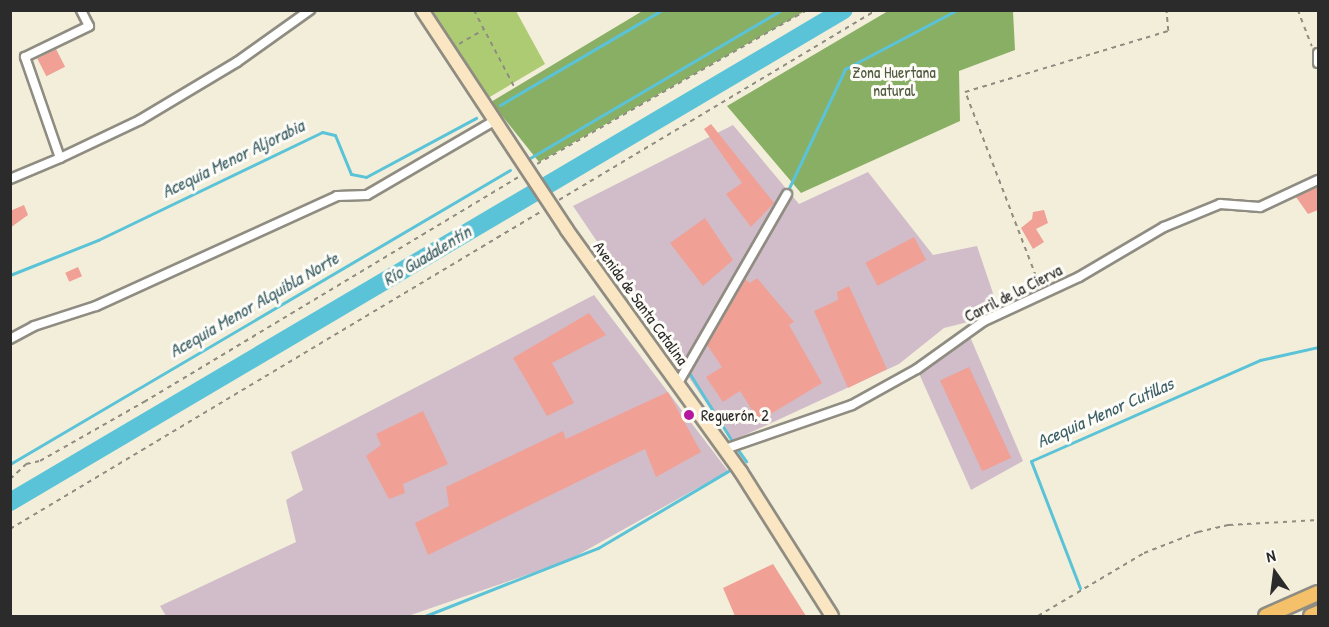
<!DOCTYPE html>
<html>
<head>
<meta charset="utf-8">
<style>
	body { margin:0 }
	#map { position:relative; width:1329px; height:627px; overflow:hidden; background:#f3eeda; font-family:"Patrick Hand",sans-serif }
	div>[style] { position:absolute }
	.industrial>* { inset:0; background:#d1bdca }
	.green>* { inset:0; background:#accb73 }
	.forest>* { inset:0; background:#89af65 }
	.stream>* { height:3px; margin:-1.5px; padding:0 1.5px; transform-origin:1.5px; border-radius:1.5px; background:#5bc3d7 }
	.river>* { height:18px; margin:-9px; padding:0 9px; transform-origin:9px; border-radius:9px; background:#5bc3d7 }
	.building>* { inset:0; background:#f0a094; transform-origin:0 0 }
	.path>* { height:1.5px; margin-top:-0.75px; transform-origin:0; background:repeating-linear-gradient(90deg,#8f8c82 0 4.5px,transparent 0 9px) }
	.roads { filter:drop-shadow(2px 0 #8f8c82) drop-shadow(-2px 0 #8f8c82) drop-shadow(0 2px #8f8c82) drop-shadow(0 -2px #8f8c82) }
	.street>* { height:8px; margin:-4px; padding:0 4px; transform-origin:4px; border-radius:4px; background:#fff }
	.secondary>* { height:12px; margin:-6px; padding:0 6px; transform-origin:6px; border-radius:6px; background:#fbe6c3 }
	.primary>* { height:14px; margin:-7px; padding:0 7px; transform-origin:7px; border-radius:7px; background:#f4c16a }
	.dots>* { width:16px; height:16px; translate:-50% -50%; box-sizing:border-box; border:3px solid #fdfcf7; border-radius:50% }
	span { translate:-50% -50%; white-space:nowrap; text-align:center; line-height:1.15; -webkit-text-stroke:6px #fdfcf7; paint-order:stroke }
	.park-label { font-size:16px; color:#525b41 }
	.street-label { font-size:16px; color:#2b2b2b }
	.poi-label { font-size:16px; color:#2b2b2b }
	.left { translate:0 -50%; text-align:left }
	.water-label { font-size:18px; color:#3c6067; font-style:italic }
	.frame { position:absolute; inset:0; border:12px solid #2b2b2b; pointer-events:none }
	.north { position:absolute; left:1245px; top:543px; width:60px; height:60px; -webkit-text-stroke:4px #fdfcf7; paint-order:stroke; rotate:346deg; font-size:16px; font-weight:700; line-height:24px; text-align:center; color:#2b2b2b }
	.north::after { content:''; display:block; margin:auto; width:21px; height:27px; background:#2b2b2b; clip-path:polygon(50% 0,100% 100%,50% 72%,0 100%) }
</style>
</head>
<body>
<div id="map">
	<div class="industrial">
		<i style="clip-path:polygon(733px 125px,799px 204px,868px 172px,933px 255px,977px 246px,1000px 314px,944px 328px,899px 364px,732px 441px,573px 206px)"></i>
		<i style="clip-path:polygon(594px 295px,728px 471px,567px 561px,408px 616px,166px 616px,160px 606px,296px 542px,286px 500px,303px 490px,291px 452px)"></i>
		<i style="clip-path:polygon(968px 332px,1023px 461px,971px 490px,917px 369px)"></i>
	</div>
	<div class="green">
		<i style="clip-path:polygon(432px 11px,516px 11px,545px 64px,488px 98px)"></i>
	</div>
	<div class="forest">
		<i style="clip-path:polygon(644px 10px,805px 11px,539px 162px,491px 102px)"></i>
		<i style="clip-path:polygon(888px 11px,1013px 11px,1015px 50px,959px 71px,960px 121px,801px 193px,727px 106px)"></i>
	</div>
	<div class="stream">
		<i style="left:500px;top:105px;width:188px;rotate:-30.4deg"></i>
		<i style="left:530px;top:158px;width:291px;rotate:-30.5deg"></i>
		<i style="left:789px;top:188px;width:132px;rotate:-64.8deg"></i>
		<i style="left:845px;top:69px;width:127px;rotate:-27.8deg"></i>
		<i style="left:10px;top:275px;width:95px;rotate:-21.7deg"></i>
		<i style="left:98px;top:240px;width:249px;rotate:-25.7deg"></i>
		<i style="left:322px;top:132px;width:13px;rotate:13deg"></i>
		<i style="left:335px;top:135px;width:42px;rotate:67.7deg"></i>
		<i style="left:351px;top:174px;width:15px;rotate:11deg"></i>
		<i style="left:366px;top:177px;width:125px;rotate:-28.2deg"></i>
		<i style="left:688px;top:371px;width:83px;rotate:57.8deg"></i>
		<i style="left:738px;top:450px;width:14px;rotate:54deg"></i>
		<i style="left:10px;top:464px;width:580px;rotate:-30.46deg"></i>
		<i style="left:1080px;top:588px;width:136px;rotate:-111.1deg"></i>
		<i style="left:1031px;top:461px;width:250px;rotate:-23.8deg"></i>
		<i style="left:1260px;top:360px;width:59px;rotate:-12.6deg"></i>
		<i style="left:425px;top:616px;width:186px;rotate:-21.5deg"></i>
		<i style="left:598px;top:548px;width:151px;rotate:-30.6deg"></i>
	</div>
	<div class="river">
		<i style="left:10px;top:502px;width:968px;rotate:-30.54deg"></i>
	</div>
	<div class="building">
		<i style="left:56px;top:49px;width:20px;height:21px;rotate:63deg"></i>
		<i style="clip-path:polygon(711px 124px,774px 203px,751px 227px,726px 194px,742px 183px,704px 129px)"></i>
		<i style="clip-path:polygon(1318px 187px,1318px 210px,1308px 214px,1296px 197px)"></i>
		<i style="clip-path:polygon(24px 205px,28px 215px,10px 228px,10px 211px)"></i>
		<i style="clip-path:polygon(1044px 210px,1048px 223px,1036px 229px,1044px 242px,1033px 249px,1021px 228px,1032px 219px,1033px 212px)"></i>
		<i style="clip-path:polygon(705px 218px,733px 260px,703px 286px,670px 243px)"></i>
		<i style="left:914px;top:237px;width:26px;height:55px;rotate:62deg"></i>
		<i style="left:78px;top:267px;width:10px;height:14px;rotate:66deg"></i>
		<i style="clip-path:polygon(757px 278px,794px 322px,789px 325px,822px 383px,759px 421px,740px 391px,723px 402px,706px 377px,722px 367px,707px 345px,745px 279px,750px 283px)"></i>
		<i style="clip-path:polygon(849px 286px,887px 369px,848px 388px,814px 311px,838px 300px,837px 292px)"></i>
		<i style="clip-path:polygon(589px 313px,606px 335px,552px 363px,574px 403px,547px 416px,513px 358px)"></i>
		<i style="left:969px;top:367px;width:100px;height:32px;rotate:65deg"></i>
		<i style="clip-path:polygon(668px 392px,701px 452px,656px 477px,645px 449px,428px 555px,415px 523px,449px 506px,446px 487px,563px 431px,566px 439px)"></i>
		<i style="clip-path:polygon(423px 411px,448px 464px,403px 484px,405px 493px,389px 499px,366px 456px,381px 445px,376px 434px)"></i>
		<i style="clip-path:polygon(773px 564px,806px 616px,735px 616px,723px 588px)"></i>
	</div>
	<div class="path">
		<i style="left:474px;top:10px;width:90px;rotate:62.3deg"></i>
		<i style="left:1298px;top:10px;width:39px;rotate:69deg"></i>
		<i style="left:459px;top:44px;width:28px;rotate:-30deg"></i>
		<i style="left:537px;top:164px;width:311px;rotate:-29.7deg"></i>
		<i style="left:559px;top:200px;width:370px;rotate:-30.9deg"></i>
		<i style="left:1039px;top:285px;width:207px;rotate:-111deg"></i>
		<i style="left:965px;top:92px;width:212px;rotate:-16.7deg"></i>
		<i style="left:1168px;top:31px;width:21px;rotate:-95deg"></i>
		<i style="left:649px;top:323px;width:19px;rotate:55deg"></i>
		<i style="left:10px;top:479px;width:22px;rotate:-43deg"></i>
		<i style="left:26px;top:464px;width:14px;rotate:-12deg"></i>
		<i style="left:40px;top:461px;width:120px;rotate:-29.6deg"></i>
		<i style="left:144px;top:402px;width:436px;rotate:-31deg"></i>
		<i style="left:10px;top:529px;width:618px;rotate:-30.88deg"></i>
		<i style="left:1038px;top:616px;width:123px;rotate:-30.7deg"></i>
		<i style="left:1144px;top:553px;width:58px;rotate:-21.3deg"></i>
		<i style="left:1198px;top:532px;width:32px;rotate:-13deg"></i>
		<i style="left:1229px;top:525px;width:89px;rotate:-3.2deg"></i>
	</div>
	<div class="roads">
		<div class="street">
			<i style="left:1318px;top:53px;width:10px;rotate:90deg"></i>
			<i style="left:60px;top:158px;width:89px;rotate:-25.4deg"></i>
			<i style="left:140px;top:120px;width:113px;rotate:-30.9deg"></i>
			<i style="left:237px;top:62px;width:90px;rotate:-35.5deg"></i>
			<i style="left:10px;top:179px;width:54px;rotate:-22.8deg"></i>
			<i style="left:60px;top:158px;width:107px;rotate:-109.1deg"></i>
			<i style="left:25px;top:57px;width:71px;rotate:-25.8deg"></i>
			<i style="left:89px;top:26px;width:18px;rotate:-117deg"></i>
			<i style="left:10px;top:339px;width:27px;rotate:-28deg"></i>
			<i style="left:34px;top:326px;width:65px;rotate:-17.9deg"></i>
			<i style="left:96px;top:306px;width:265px;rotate:-24.5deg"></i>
			<i style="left:337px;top:196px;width:30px;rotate:-2deg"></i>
			<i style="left:367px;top:195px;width:147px;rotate:-30.2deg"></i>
			<i style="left:678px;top:383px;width:218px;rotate:-60deg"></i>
			<i style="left:725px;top:449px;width:134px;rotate:-19.1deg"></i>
			<i style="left:852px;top:405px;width:74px;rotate:-29deg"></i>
			<i style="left:917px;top:369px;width:82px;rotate:-35.6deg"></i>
			<i style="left:984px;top:321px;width:105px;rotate:-24.9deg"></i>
			<i style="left:1079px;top:277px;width:99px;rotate:-30.5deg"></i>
			<i style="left:1164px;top:227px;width:61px;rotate:-22.3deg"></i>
			<i style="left:1220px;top:204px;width:40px;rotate:4.3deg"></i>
			<i style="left:1260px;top:207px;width:64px;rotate:-25deg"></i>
		</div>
		<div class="secondary">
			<i style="left:422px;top:10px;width:263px;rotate:56.6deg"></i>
			<i style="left:567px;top:230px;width:298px;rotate:54.3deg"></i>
			<i style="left:741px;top:472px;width:170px;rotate:57.7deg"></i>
		</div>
		<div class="primary">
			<i style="left:1266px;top:616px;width:57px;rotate:-23.9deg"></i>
			<i style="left:1311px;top:616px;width:8px;rotate:-23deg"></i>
		</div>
	</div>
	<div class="dots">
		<i style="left:689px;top:415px;background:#b5179e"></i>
	</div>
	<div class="park-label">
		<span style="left:894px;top:81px">Zona Huertana<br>natural</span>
	</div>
	<div class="street-label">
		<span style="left:1013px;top:293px;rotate:-27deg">Carril de la Cierva</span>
		<span style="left:641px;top:303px;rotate:54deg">Avenida de Santa Catalina</span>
	</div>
	<div class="poi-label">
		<span class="left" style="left:701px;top:415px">Reguerón, 2</span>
	</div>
	<div class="water-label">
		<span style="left:233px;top:159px;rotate:-26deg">Acequia Menor Aljorabia</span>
		<span style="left:427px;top:256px;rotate:-31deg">Río Guadalentín</span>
		<span style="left:254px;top:305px;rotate:-30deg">Acequia Menor Alquibla Norte</span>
		<span style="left:1105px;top:413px;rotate:-24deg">Acequia Menor Cutillas</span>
	</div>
	<div class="frame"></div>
	<div class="north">N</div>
</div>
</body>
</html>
